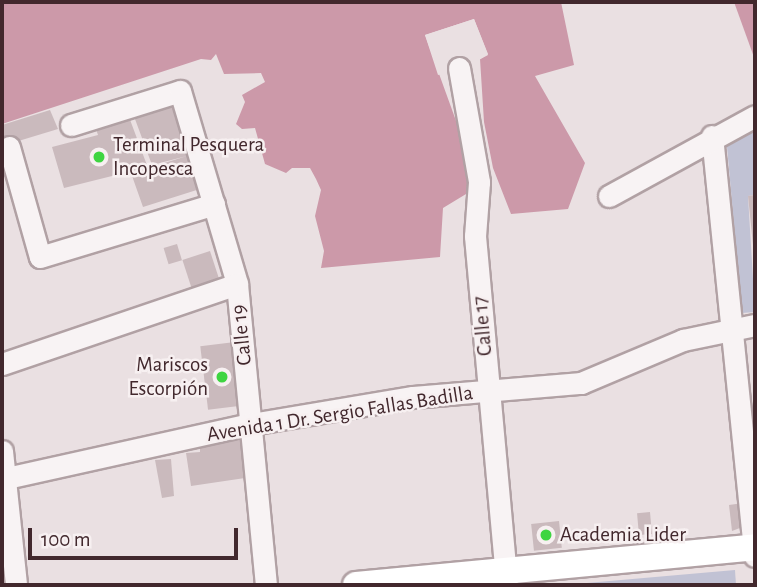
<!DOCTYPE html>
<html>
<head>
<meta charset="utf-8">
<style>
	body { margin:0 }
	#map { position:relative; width:757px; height:587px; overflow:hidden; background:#eae0e2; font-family:"Alegreya Sans",sans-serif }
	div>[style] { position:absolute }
	.green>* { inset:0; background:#c1c2d4 }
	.water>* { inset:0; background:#cc99a9 }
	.pier>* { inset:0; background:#eae0e2 }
	.building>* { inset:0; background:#cababd; transform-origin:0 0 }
	.roads { filter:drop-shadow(2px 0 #b1a1a4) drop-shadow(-2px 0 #b1a1a4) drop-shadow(0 2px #b1a1a4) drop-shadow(0 -2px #b1a1a4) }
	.minor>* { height:21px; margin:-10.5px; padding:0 10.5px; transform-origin:10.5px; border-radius:10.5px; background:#f8f3f4 }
	.major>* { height:26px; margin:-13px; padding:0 13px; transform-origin:13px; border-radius:13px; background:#fff }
	.dots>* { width:19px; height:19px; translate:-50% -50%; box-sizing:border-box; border:4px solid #f7f0f1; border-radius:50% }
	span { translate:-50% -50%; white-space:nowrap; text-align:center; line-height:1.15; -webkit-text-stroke:5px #f7f0f1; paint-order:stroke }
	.poi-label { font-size:21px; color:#42282d }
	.left { translate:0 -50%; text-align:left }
	.right { translate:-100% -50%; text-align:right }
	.street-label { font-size:21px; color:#42282d }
	.frame { position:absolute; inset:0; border:4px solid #42282d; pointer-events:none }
	.scale { position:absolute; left:28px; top:528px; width:210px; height:32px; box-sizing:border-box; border:4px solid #42282d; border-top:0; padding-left:9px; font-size:21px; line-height:24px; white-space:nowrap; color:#42282d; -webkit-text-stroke:5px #f7f0f1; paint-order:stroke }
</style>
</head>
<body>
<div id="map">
	<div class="green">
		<i style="clip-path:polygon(755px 124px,755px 195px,748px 196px,755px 312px,742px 313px,726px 136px)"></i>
		<i style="clip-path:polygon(735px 570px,736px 585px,564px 585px)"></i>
	</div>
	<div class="water">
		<i style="clip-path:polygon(2px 2px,561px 2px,574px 65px,535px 76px,585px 163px,568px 209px,511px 214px,493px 168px,484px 122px,480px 59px,488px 54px,474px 19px,425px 35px,468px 154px,471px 191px,443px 208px,440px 257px,321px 268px,324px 251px,315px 216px,321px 190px,316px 179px,310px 168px,292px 168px,286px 173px,265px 164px,255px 128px,242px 129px,236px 124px,245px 102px,242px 95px,265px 82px,261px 73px,224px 74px,216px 54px,211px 60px,201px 59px,2px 124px)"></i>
		<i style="clip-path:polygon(734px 2px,755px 2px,755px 60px)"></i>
	</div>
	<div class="pier">
		<i style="clip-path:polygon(474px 19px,488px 55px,477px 61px,484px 53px,472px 23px,429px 37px,442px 74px,438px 75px,425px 35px)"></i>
	</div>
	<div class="building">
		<i style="clip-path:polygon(173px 99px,203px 188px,143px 207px,131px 173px,144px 168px,64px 188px,52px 147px,98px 135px,96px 129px,129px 117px,148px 168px,187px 156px,152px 165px,132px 111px)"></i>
		<i style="clip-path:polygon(50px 110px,58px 129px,2px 146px,2px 125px)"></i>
		<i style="clip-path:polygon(755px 195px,755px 245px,753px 245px,748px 196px)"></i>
		<i style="left:177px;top:244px;width:17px;height:14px;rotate:73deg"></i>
		<i style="left:210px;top:251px;width:29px;height:29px;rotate:72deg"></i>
		<i style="left:235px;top:342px;width:64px;height:35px;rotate:83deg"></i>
		<i style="clip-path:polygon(240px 440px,245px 478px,191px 486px,186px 453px,200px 452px,200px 446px)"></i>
		<i style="clip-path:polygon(171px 459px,174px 496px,162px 498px,155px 460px)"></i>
		<i style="clip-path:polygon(743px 503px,745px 526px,732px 531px,729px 505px)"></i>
		<i style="left:650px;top:512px;width:22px;height:13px;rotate:85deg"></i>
		<i style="left:559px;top:521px;width:27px;height:28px;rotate:84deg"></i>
	</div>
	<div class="roads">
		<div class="minor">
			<i style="left:459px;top:68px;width:116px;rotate:80deg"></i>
			<i style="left:479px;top:182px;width:54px;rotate:94.2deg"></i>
			<i style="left:475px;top:236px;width:350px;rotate:84.8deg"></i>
			<i style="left:71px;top:125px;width:114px;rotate:-17.3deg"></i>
			<i style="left:180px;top:91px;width:201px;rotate:73.5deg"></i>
			<i style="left:237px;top:284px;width:302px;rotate:84.5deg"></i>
			<i style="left:712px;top:136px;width:422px;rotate:84.2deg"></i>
			<i style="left:9px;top:147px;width:114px;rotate:74.3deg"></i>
			<i style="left:40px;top:257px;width:182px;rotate:-16.9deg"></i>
			<i style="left:609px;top:196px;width:166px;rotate:-28.7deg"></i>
			<i style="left:2px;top:364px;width:248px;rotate:-18.8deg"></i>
			<i style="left:2px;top:451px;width:135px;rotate:84deg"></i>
			<i style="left:2px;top:479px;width:255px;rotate:-12.5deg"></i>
			<i style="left:251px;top:424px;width:164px;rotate:-9.5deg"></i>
			<i style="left:413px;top:397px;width:169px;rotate:-4.8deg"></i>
			<i style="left:581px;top:383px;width:111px;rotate:-22.9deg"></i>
			<i style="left:683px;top:340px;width:74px;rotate:-11.8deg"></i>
		</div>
		<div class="major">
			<i style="left:356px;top:585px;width:401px;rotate:-5.4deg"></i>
		</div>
	</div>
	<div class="dots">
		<i style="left:99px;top:157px;background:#3ed541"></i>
		<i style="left:222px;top:377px;background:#3ed541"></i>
		<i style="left:546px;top:535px;background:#3ed541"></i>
	</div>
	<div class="poi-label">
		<span class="left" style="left:113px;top:157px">Terminal Pesquera<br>Incopesca</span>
		<span class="right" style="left:208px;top:377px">Mariscos<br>Escorpión</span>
		<span class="left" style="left:560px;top:535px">Academia Lider</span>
	</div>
	<div class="street-label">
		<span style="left:483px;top:326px;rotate:-95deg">Calle 17</span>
		<span style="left:242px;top:335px;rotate:-96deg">Calle 19</span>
		<span style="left:340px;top:414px;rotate:-9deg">Avenida 1 Dr. Sergio Fallas Badilla</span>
	</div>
	<div class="frame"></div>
	<div class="scale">100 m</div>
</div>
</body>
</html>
